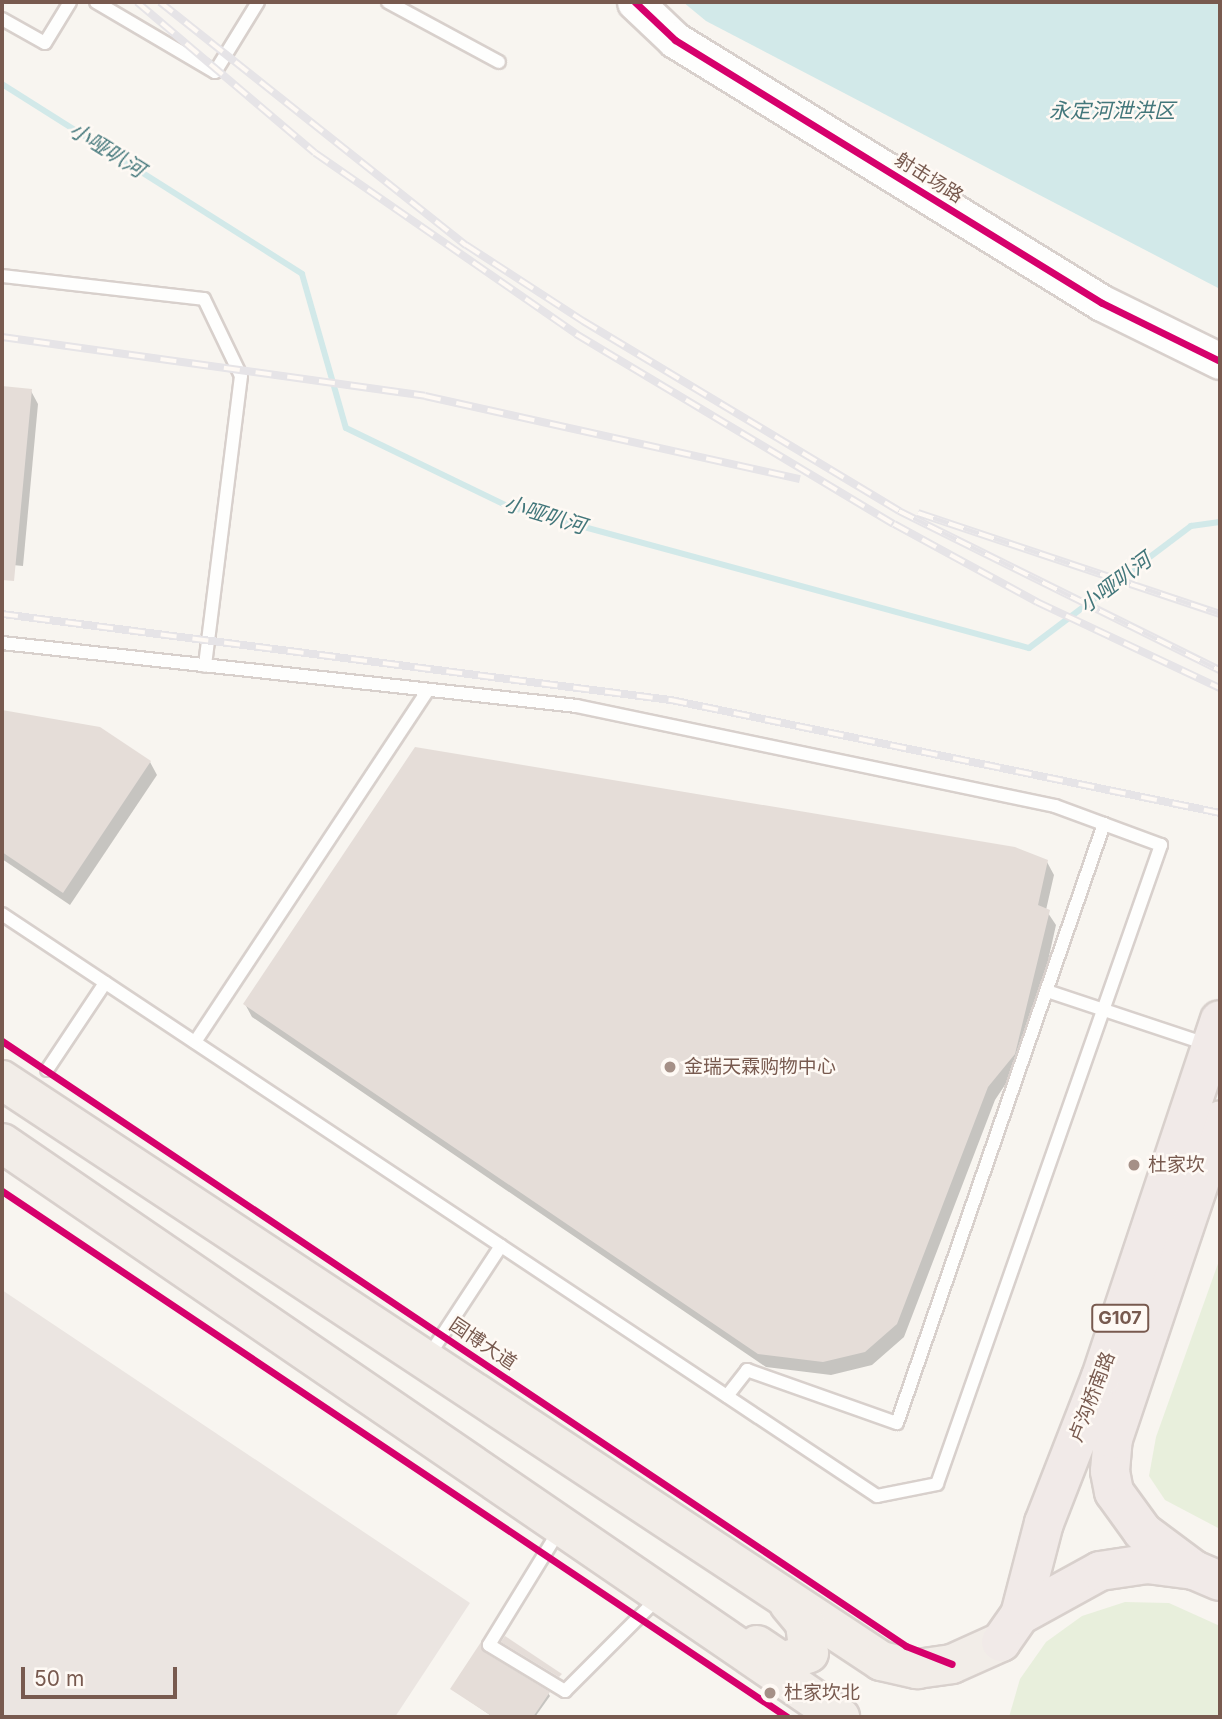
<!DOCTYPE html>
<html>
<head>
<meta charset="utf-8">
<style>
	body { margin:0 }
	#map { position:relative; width:1222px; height:1719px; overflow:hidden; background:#f8f5f0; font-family:Inter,"Noto Sans SC",sans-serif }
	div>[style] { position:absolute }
	.industrial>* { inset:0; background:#ebe5e1 }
	.green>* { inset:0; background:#e8efdc }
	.water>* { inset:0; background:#d2e9e9 }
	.shadow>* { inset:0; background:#0003 }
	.stream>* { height:6px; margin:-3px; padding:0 3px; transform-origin:3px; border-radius:3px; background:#d2e9e9 }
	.building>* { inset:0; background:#e5ddd8 }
	.roads { filter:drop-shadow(2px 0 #d8d0cc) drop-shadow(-2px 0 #d8d0cc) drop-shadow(0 2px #d8d0cc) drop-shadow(0 -2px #d8d0cc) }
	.lane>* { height:12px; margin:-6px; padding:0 6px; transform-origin:6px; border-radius:6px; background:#fefefd }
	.secondary>* { height:35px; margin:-17.5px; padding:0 17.5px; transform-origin:17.5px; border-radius:17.5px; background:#fefefd }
	.primary>* { height:38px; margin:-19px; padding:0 19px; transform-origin:19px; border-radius:19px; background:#f2ede8 }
	.highway>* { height:38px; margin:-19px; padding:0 19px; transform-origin:19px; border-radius:19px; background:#f1eae8 }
	.rail>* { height:8px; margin-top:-4px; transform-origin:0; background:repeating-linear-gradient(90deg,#fef9f4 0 16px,#e6e4e7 0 32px); box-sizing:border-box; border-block:2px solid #e6e4e7 }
	.cycleway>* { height:7px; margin:-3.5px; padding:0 3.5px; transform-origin:3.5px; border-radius:3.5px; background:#d6006c }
	.dots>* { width:19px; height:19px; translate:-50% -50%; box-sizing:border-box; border:4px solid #fef9f4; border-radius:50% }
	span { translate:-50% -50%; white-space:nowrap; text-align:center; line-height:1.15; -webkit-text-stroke:5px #fef9f4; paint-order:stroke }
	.shield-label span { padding:2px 5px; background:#fef9f4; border:2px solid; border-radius:5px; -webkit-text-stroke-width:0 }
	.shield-label { font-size:18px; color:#785a4f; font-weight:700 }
	.street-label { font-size:19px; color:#785a4f }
	.poi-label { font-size:19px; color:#785a4f }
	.left { translate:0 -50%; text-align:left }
	.water-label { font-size:21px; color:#43777b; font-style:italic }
	.frame { position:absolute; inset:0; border:4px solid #785a4f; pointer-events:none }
	.scale { position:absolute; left:21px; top:1667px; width:156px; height:32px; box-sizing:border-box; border:4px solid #785a4f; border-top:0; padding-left:9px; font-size:21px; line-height:24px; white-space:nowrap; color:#785a4f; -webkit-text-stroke:5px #fef9f4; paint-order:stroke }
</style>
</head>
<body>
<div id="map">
	<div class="industrial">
		<i style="clip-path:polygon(2px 1290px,470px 1603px,395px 1717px,2px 1717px)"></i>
	</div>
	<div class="green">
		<i style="clip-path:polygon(1220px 1258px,1220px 1529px,1165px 1500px,1149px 1476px,1156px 1437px)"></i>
		<i style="clip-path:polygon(1125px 1602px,1169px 1603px,1220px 1626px,1220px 1717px,1009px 1717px,1020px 1679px,1046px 1642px,1082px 1616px)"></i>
	</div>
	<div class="water">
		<i style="clip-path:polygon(683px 2px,1220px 2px,1220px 289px,706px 21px)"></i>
	</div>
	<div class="shadow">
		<i style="clip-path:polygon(2px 388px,31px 391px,38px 404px,23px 566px,2px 564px)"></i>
		<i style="clip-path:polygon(2px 711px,100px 728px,150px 762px,157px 775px,70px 905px,2px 859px)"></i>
		<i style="clip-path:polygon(1047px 862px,1054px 875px,1046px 910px,1056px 925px,1028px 1050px,995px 1100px,904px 1337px,872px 1365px,831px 1375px,766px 1367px,252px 1017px,245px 1004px)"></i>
		<i style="clip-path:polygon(452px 1689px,548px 1693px,550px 1696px,535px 1717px,493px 1717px)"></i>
	</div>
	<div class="stream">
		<i style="left:2px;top:84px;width:355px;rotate:32.3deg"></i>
		<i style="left:302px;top:274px;width:160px;rotate:74.1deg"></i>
		<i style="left:346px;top:428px;width:179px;rotate:25.8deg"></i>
		<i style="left:507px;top:506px;width:541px;rotate:15.22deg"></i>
		<i style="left:1029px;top:648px;width:203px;rotate:-37deg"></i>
		<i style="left:1191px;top:526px;width:29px;rotate:-8deg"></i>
	</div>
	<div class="building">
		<i style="clip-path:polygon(2px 386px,32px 389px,14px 581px,2px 580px)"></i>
		<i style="clip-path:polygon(2px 710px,100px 727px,151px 761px,63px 893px,2px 852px)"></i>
		<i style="clip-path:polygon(415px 747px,1015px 847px,1048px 860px,1038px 905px,1050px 910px,1015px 1054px,988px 1087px,897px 1324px,865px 1352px,823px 1362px,758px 1354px,243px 1004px)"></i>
		<i style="clip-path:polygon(505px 1636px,562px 1674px,559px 1677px,501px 1642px)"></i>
		<i style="clip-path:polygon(481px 1642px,484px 1652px,550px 1692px,533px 1717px,493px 1717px,450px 1689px)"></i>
	</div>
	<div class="roads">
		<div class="lane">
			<i style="left:96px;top:2px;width:138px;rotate:30.5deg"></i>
			<i style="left:215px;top:72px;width:82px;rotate:-58.4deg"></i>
			<i style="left:388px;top:2px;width:126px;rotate:28.4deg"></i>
			<i style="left:2px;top:19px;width:49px;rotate:29.2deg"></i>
			<i style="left:45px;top:43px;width:48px;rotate:-58.6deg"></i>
			<i style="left:2px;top:276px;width:203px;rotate:6.5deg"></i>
			<i style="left:204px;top:299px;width:85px;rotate:64.3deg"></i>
			<i style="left:241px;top:376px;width:292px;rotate:97.1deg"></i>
			<i style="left:2px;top:643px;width:578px;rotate:6.25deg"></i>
			<i style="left:577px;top:706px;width:488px;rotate:11.8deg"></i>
			<i style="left:1055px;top:806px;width:113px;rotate:20.2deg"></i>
			<i style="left:1161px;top:845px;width:677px;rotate:109.32deg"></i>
			<i style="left:937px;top:1484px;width:61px;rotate:168.7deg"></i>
			<i style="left:877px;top:1496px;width:1051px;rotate:-146.37deg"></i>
			<i style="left:1047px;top:991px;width:171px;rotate:18.4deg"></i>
			<i style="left:195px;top:1042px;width:421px;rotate:-56.5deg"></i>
			<i style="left:47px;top:1070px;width:105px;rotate:-56.3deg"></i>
			<i style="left:428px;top:1357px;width:133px;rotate:-56.7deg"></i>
			<i style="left:727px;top:1396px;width:33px;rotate:-52deg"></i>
			<i style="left:747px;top:1370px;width:159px;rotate:19.5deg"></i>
			<i style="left:897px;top:1423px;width:634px;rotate:-70.94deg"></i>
			<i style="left:560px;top:1529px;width:136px;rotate:121.5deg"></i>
			<i style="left:489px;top:1645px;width:89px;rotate:31.2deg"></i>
			<i style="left:565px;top:1691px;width:132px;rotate:-45deg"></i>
		</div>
		<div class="secondary">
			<i style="left:635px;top:2px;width:55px;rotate:43.5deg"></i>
			<i style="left:675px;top:40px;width:501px;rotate:31.63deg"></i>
			<i style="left:1102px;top:303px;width:131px;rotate:26.2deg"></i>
		</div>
		<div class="primary">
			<i style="left:2px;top:1080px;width:1054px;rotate:33.46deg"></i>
			<i style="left:881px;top:1661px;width:37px;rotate:13deg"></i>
			<i style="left:917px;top:1669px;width:35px;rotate:-8deg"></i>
			<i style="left:952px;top:1664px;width:54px;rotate:-24.2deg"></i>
			<i style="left:2px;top:1143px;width:1016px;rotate:34.41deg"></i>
			<i style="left:757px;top:1645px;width:30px;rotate:34deg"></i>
			<i style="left:782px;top:1662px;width:28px;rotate:-18deg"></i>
			<i style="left:809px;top:1653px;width:30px;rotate:-98deg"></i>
			<i style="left:805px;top:1623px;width:25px;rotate:-130deg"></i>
		</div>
		<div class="highway">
			<i style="left:1194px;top:1570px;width:64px;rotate:-143.3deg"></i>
			<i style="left:1143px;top:1532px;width:49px;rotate:-125.9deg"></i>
			<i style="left:1114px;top:1492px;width:21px;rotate:-101deg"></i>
			<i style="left:1110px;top:1471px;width:32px;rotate:-85deg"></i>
			<i style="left:1113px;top:1439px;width:336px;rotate:-71.4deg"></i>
			<i style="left:1020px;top:1615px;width:95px;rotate:-75.4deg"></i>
			<i style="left:1044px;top:1523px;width:157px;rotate:-68.7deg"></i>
			<i style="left:1101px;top:1377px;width:376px;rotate:-71.6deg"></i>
			<i style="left:1001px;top:1642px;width:33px;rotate:-55deg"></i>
			<i style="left:1020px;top:1615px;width:91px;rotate:-28.8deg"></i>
			<i style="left:1100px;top:1571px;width:48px;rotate:-8.5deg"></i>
			<i style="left:1147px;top:1564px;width:47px;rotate:7.3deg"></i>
			<i style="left:1194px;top:1570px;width:28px;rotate:23deg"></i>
		</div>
	</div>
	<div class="rail">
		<i style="left:137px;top:2px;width:233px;rotate:40.3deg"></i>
		<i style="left:315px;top:153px;width:318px;rotate:34.7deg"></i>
		<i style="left:576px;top:334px;width:370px;rotate:30.9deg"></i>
		<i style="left:894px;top:524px;width:163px;rotate:28.6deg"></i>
		<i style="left:1037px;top:602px;width:202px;rotate:25.2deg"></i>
		<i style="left:160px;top:2px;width:391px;rotate:38.5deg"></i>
		<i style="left:466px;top:245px;width:140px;rotate:33deg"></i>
		<i style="left:583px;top:321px;width:369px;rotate:31deg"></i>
		<i style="left:899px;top:511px;width:358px;rotate:26.4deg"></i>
		<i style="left:2px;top:337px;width:427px;rotate:7.9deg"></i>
		<i style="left:425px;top:396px;width:384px;rotate:12.5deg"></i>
		<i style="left:918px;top:513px;width:318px;rotate:18.5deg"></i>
		<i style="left:2px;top:614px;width:675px;rotate:7.33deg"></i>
		<i style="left:671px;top:700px;width:561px;rotate:11.63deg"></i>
	</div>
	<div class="cycleway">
		<i style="left:635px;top:2px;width:55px;rotate:43.5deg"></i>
		<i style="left:675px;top:40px;width:501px;rotate:31.63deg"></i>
		<i style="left:1102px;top:303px;width:131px;rotate:26.2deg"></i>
		<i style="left:2px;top:1041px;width:1088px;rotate:33.79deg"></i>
		<i style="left:906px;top:1646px;width:49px;rotate:21.4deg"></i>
		<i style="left:2px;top:1191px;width:945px;rotate:33.82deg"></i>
	</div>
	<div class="dots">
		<i style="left:670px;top:1067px;background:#a59087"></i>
		<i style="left:1134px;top:1165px;background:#a59087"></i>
		<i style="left:770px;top:1693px;background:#a59087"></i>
	</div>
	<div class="shield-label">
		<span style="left:1120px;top:1318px">G107</span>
	</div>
	<div class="street-label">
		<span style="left:929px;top:178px;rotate:32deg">射击场路</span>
		<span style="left:483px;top:1344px;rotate:34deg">园博大道</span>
		<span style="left:1092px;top:1397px;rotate:-69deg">卢沟桥南路</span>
	</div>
	<div class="poi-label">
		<span class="left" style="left:684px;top:1067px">金瑞天霖购物中心</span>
		<span class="left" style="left:1148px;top:1165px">杜家坎</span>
		<span class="left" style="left:784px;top:1693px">杜家坎北</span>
	</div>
	<div class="water-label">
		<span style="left:1112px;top:111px">永定河泄洪区</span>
		<span style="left:107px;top:150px;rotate:32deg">小哑叭河</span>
		<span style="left:545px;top:515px;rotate:17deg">小哑叭河</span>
		<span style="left:1115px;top:583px;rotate:-37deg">小哑叭河</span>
	</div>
	<div class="frame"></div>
	<div class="scale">50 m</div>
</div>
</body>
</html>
